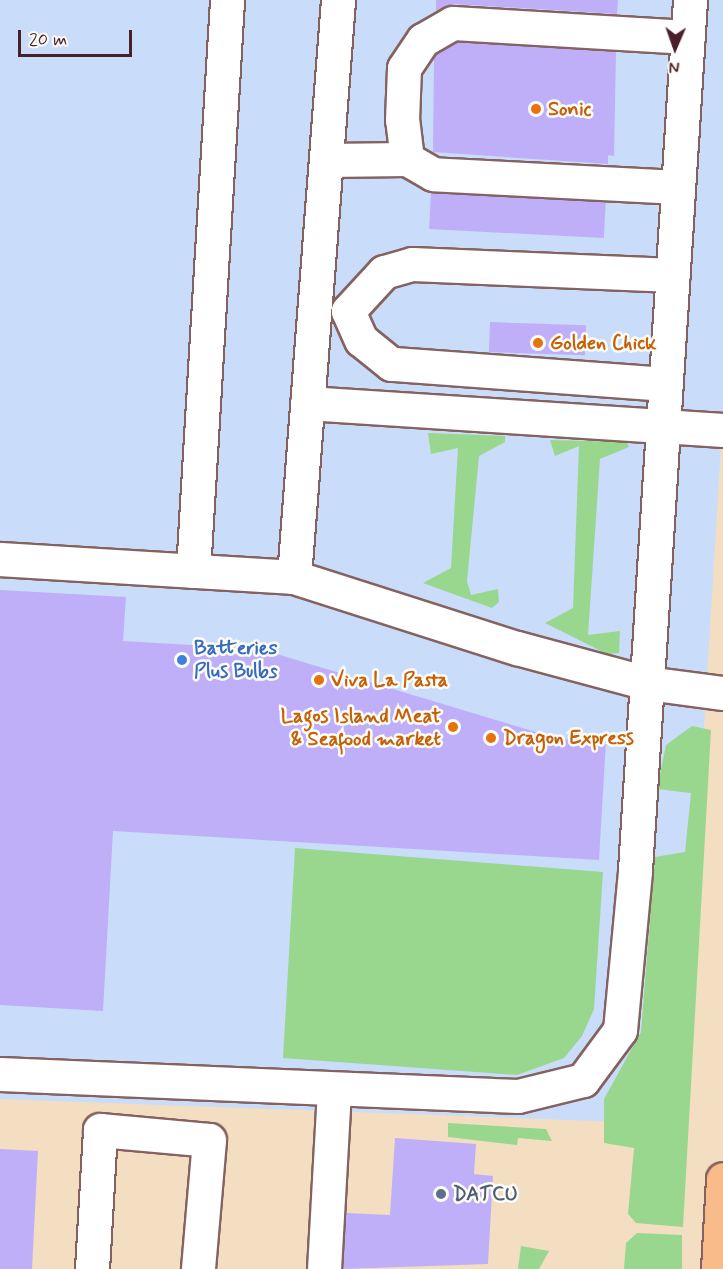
<!DOCTYPE html>
<html>
<head>
<meta charset="utf-8">
<style>
	body { margin:0 }
	#map { position:relative; width:723px; height:1269px; overflow:hidden; background:#f3dec1; font-family:Mynerve,sans-serif }
	div>[style] { position:absolute }
	.built>* { inset:0; background:#c9dcf9 }
	.green>* { inset:0; background:#98d78d }
	.building>* { inset:0; background:#bfaff9; transform-origin:0 0 }
	.roads { filter:drop-shadow(2px 0 #856260) drop-shadow(-2px 0 #856260) drop-shadow(0 2px #856260) drop-shadow(0 -2px #856260) }
	.minor>* { height:33px; margin:-16.5px; padding:0 16.5px; transform-origin:16.5px; border-radius:16.5px; background:#fff }
	.major>* { height:33px; margin:-16.5px; padding:0 16.5px; transform-origin:16.5px; border-radius:16.5px; background:#fabb8b }
	.dots>* { width:16px; height:16px; translate:-50% -50%; box-sizing:border-box; border:3px solid #fdfcf7; border-radius:50% }
	span { translate:-50% -50%; white-space:nowrap; text-align:center; line-height:1.15; -webkit-text-stroke:5px #fdfcf7; paint-order:stroke }
	.food-label { font-size:20px; color:#c56008; font-weight:700 }
	.left { translate:0 -50%; text-align:left }
	.right { translate:-100% -50%; text-align:right }
	.shop-label { font-size:20px; color:#366cbe; font-weight:700 }
	.service-label { font-size:20px; color:#4e5e75; font-weight:700 }
	.north { position:absolute; left:645px; top:18px; width:60px; height:60px; -webkit-text-stroke:4px #fdfcf7; paint-order:stroke; rotate:182deg; font-size:16px; font-weight:700; line-height:24px; text-align:center; color:#4a1f2b }
	.north::after { content:''; display:block; margin:auto; width:21px; height:27px; background:#4a1f2b; clip-path:polygon(50% 0,100% 100%,50% 72%,0 100%) }
	.scale { position:absolute; left:18px; top:30px; width:114px; height:27px; box-sizing:border-box; border:3px solid #4a1f2b; border-top:0; padding-left:8px; font-size:18px; line-height:21px; white-space:nowrap; color:#4a1f2b; -webkit-text-stroke:4px #fdfcf7; paint-order:stroke }
</style>
</head>
<body>
<div id="map">
	<div class="built">
		<i style="clip-path:polygon(0 0,723px 0,723px 413px,680px 1124px,0 1099px)"></i>
	</div>
	<div class="green">
		<i style="clip-path:polygon(428px 433px,505px 436px,505px 442px,479px 456px,467px 581px,471px 595px,498px 589px,499px 602px,492px 608px,423px 583px,451px 568px,458px 448px,431px 454px)"></i>
		<i style="clip-path:polygon(550px 440px,627px 442px,629px 447px,600px 459px,588px 635px,620px 631px,619px 653px,607px 654px,545px 623px,573px 608px,579px 446px,555px 456px)"></i>
		<i style="clip-path:polygon(692px 726px,711px 730px,683px 1227px,636px 1223px,628px 1214px,634px 1148px,604px 1143px,604px 1099px,641px 1032px,655px 857px,685px 852px,691px 793px,657px 789px,666px 745px)"></i>
		<i style="clip-path:polygon(295px 848px,603px 872px,594px 1009px,582px 1036px,564px 1058px,517px 1075px,283px 1058px)"></i>
		<i style="clip-path:polygon(448px 1123px,546px 1129px,552px 1141px,518px 1138px,517px 1145px,448px 1137px)"></i>
		<i style="clip-path:polygon(637px 1233px,682px 1235px,682px 1269px,624px 1269px,626px 1243px)"></i>
		<i style="clip-path:polygon(521px 1246px,549px 1251px,539px 1269px,518px 1269px)"></i>
	</div>
	<div class="building">
		<i style="clip-path:polygon(436px 0,618px 0,617px 14px,454px 4px,436px 11px)"></i>
		<i style="clip-path:polygon(457px 42px,616px 51px,614px 156px,608px 155px,608px 164px,433px 152px,434px 56px)"></i>
		<i style="left:431px;top:193px;width:175px;height:36px;rotate:3deg"></i>
		<i style="left:490px;top:322px;width:96px;height:30px;rotate:2deg"></i>
		<i style="clip-path:polygon(0 590px,126px 597px,123px 641px,260px 649px,559px 739px,606px 741px,599px 860px,113px 831px,103px 1011px,0 1005px)"></i>
		<i style="clip-path:polygon(395px 1138px,476px 1144px,474px 1174px,493px 1176px,488px 1264px,343px 1269px,346px 1213px,390px 1215px)"></i>
		<i style="clip-path:polygon(0 1149px,38px 1151px,32px 1269px,0 1269px)"></i>
	</div>
	<div class="roads">
		<div class="minor">
			<i style="left:338px;top:0;width:579px;rotate:94.36deg"></i>
			<i style="left:294px;top:577px;width:234px;rotate:17.7deg"></i>
			<i style="left:517px;top:648px;width:135px;rotate:15.1deg"></i>
			<i style="left:647px;top:683px;width:77px;rotate:7.5deg"></i>
			<i style="left:326px;top:160px;width:81px;rotate:-0.7deg"></i>
			<i style="left:678px;top:187px;width:245px;rotate:-177deg"></i>
			<i style="left:433px;top:174px;width:30px;rotate:-150deg"></i>
			<i style="left:407px;top:159px;width:39px;rotate:-97deg"></i>
			<i style="left:402px;top:120px;width:52px;rotate:-87.8deg"></i>
			<i style="left:404px;top:68px;width:34px;rotate:-56deg"></i>
			<i style="left:423px;top:40px;width:34px;rotate:-30deg"></i>
			<i style="left:453px;top:23px;width:235px;rotate:3.4deg"></i>
			<i style="left:666px;top:384px;width:276px;rotate:-175.8deg"></i>
			<i style="left:391px;top:364px;width:38px;rotate:-141deg"></i>
			<i style="left:361px;top:340px;width:32px;rotate:-114deg"></i>
			<i style="left:348px;top:311px;width:53px;rotate:-47.3deg"></i>
			<i style="left:384px;top:272px;width:29px;rotate:-16deg"></i>
			<i style="left:412px;top:264px;width:261px;rotate:2.4deg"></i>
			<i style="left:307px;top:403px;width:417px;rotate:3.7deg"></i>
			<i style="left:0;top:559px;width:295px;rotate:3.5deg"></i>
			<i style="left:193px;top:571px;width:572px;rotate:-86.59deg"></i>
			<i style="left:0;top:1074px;width:518px;rotate:2.43deg"></i>
			<i style="left:518px;top:1096px;width:67px;rotate:-13.8deg"></i>
			<i style="left:583px;top:1080px;width:62px;rotate:-53.5deg"></i>
			<i style="left:620px;top:1030px;width:161px;rotate:-84.6deg"></i>
			<i style="left:635px;top:870px;width:872px;rotate:-86.38deg"></i>
			<i style="left:92px;top:1269px;width:139px;rotate:-86.7deg"></i>
			<i style="left:100px;top:1130px;width:109px;rotate:5.2deg"></i>
			<i style="left:209px;top:1140px;width:129px;rotate:94.9deg"></i>
			<i style="left:324px;top:1269px;width:178px;rotate:-86.8deg"></i>
		</div>
		<div class="major">
			<i style="left:718px;top:1269px;width:90px;rotate:-86.8deg"></i>
		</div>
	</div>
	<div class="dots">
		<i style="left:536px;top:109px;background:#e8710a"></i>
		<i style="left:538px;top:343px;background:#e8710a"></i>
		<i style="left:182px;top:660px;background:#3f7fe0"></i>
		<i style="left:319px;top:680px;background:#e8710a"></i>
		<i style="left:453px;top:727px;background:#e8710a"></i>
		<i style="left:491px;top:738px;background:#e8710a"></i>
		<i style="left:441px;top:1194px;background:#5c6f8a"></i>
	</div>
	<div class="food-label">
		<span class="left" style="left:548px;top:109px">Sonic</span>
		<span class="left" style="left:550px;top:343px">Golden Chick</span>
		<span class="left" style="left:331px;top:680px">Viva La Pasta</span>
		<span class="right" style="left:441px;top:728px">Lagos Island Meat<br>&amp; Seafood market</span>
		<span class="left" style="left:503px;top:738px">Dragon Express</span>
	</div>
	<div class="shop-label">
		<span class="left" style="left:194px;top:660px">Batteries<br>Plus Bulbs</span>
	</div>
	<div class="service-label">
		<span class="left" style="left:453px;top:1194px">DATCU</span>
	</div>
	<div class="north">N</div>
	<div class="scale">20 m</div>
</div>
</body>
</html>
